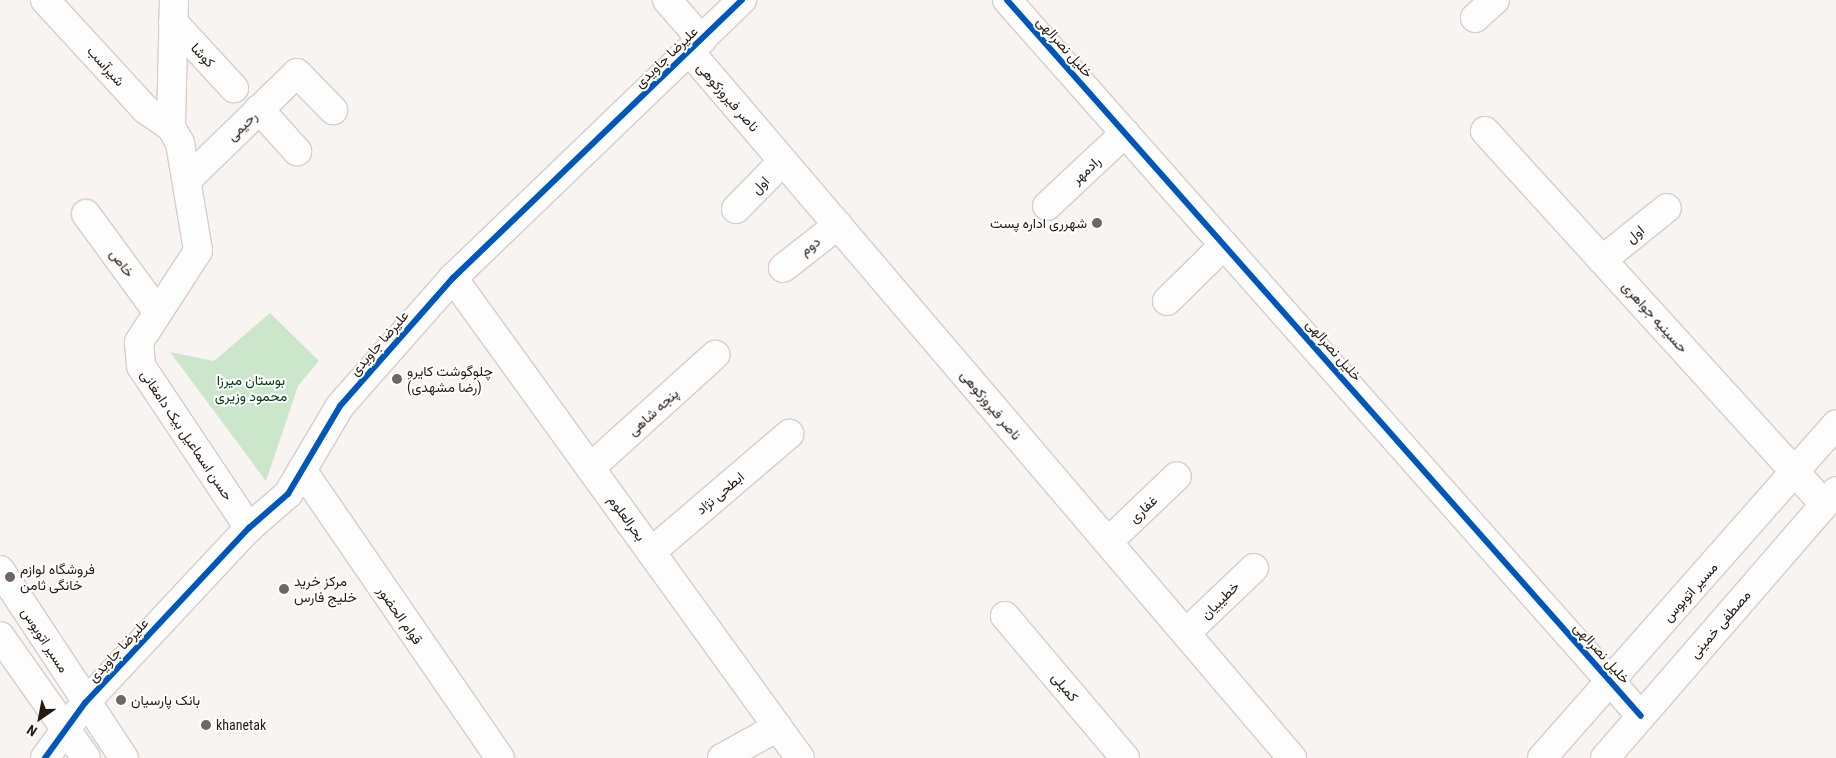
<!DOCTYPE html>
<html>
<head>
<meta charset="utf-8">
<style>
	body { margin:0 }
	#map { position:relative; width:1836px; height:758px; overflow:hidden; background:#f7f4f2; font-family:"Roboto Condensed",Vazirmatn,sans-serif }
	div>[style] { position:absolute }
	.green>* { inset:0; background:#cce6cc }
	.roads { filter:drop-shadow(1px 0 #d7cec9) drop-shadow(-1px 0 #d7cec9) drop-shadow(0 1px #d7cec9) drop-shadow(0 -1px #d7cec9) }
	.minor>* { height:28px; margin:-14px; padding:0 14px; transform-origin:14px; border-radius:14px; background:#fefdfd }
	.major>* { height:28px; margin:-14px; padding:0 14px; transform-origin:14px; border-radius:14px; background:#fefdfd }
	.cycleway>* { height:6px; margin:-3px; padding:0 3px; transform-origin:3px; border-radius:3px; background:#0057b8 }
	.dots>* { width:14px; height:14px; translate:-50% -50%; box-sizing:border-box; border:2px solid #fff; border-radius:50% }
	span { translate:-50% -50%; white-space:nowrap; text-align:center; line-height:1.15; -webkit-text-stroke:4px #fff; paint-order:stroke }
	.street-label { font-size:14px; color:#261a13 }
	.poi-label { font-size:14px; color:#261a13 }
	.right { translate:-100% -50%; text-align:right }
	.left { translate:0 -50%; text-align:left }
	.park-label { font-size:14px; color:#003c0f }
	.north { position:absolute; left:15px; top:693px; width:50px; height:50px; -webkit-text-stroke:4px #fff; paint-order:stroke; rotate:213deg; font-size:14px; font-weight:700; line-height:20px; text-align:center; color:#261a13 }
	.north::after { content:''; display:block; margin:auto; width:18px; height:22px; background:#261a13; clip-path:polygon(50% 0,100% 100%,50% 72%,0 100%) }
</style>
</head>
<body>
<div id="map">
	<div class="green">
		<i style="clip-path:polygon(270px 313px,319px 361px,298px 386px,266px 481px,170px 352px,214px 361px)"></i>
	</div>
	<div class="roads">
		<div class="minor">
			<i style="left:45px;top:0;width:149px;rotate:47.4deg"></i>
			<i style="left:146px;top:110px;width:30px;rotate:34deg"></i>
			<i style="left:174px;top:0;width:127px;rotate:91.4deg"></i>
			<i style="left:171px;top:127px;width:18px;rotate:61deg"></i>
			<i style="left:180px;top:143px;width:109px;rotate:80.5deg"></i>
			<i style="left:198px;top:251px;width:108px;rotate:123deg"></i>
			<i style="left:139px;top:342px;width:24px;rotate:85deg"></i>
			<i style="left:141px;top:366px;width:195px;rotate:56.3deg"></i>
			<i style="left:667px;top:0;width:53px;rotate:48.8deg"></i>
			<i style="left:1007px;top:0;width:956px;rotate:48.48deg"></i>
			<i style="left:1475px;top:18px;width:27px;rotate:-42deg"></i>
			<i style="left:173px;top:22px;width:90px;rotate:47.3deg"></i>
			<i style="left:690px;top:52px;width:928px;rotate:49.55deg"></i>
			<i style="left:259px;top:109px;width:57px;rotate:47.9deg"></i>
			<i style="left:1485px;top:131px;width:504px;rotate:47.73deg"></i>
			<i style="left:187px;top:180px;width:153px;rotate:-44.2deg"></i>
			<i style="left:297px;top:73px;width:52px;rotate:45.8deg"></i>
			<i style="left:1047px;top:206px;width:107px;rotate:-43.1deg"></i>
			<i style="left:736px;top:209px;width:67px;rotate:-45.6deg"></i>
			<i style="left:86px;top:214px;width:120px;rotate:53.8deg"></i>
			<i style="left:1602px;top:260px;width:83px;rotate:-38.7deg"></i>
			<i style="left:783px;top:268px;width:70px;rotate:-38deg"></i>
			<i style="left:453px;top:278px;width:592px;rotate:54.14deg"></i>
			<i style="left:1167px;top:301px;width:80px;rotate:-44.5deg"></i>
			<i style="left:590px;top:468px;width:169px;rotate:-42.1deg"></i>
			<i style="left:302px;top:470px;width:349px;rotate:55.5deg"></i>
			<i style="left:1108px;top:542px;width:95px;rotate:-43.7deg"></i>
			<i style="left:651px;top:552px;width:182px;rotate:-40.5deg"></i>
			<i style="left:0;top:570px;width:225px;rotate:56.6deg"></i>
			<i style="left:1005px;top:616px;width:186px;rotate:49.8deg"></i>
			<i style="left:1186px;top:633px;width:94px;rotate:-43.7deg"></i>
			<i style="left:45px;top:758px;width:68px;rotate:-54deg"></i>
			<i style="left:85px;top:703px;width:240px;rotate:-46.9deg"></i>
			<i style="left:249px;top:528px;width:52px;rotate:-41.1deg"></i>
			<i style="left:288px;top:494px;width:102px;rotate:-59.4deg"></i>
			<i style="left:340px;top:406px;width:171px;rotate:-48.6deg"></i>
			<i style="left:453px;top:278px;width:401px;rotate:-43.9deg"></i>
			<i style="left:722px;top:758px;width:64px;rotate:-29deg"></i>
			<i style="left:1542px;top:758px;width:445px;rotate:-48.6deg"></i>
		</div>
		<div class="major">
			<i style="left:0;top:636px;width:149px;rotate:54.8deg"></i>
			<i style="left:1605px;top:758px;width:353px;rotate:-49.1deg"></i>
		</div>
	</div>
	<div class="cycleway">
		<i style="left:1007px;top:0;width:956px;rotate:48.48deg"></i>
		<i style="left:45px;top:758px;width:68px;rotate:-54deg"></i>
		<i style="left:85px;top:703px;width:240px;rotate:-46.9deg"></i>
		<i style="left:249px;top:528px;width:52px;rotate:-41.1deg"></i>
		<i style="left:288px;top:494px;width:102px;rotate:-59.4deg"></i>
		<i style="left:340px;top:406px;width:171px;rotate:-48.6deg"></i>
		<i style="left:453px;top:278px;width:401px;rotate:-43.9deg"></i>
	</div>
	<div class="dots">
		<i style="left:1097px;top:223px;background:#6f6661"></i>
		<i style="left:397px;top:379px;background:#6f6661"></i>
		<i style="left:10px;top:577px;background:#6f6661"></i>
		<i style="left:284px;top:589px;background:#6f6661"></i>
		<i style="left:121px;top:700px;background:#6f6661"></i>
		<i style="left:206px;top:725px;background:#6f6661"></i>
	</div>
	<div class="street-label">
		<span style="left:1065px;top:47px;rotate:48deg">خلیل نصرالهی</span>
		<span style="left:203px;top:55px;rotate:47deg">کوشا</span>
		<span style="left:666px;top:57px;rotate:-44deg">علیرضا جاویدی</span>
		<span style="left:106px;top:66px;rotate:48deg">شیرآسب</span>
		<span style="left:728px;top:97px;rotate:49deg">ناصر فیروزکوهی</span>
		<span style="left:242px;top:126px;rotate:-44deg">رحیمی</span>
		<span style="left:1086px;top:170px;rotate:-43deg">رادمهر</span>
		<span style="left:760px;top:185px;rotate:-46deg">اول</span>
		<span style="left:1635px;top:234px;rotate:-39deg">اول</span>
		<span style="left:810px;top:246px;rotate:-38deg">دوم</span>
		<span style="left:122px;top:263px;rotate:54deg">خاص</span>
		<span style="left:1655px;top:317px;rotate:48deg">حسینیه جواهری</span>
		<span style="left:379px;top:343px;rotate:-49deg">علیرضا جاویدی</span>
		<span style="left:1334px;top:350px;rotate:49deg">خلیل نصرالهی</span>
		<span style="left:991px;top:405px;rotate:50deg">ناصر فیروزکوهی</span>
		<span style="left:653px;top:412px;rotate:-42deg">پنجه شاهی</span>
		<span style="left:187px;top:435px;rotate:56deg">حسن اسماعیل بیک دامغانی</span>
		<span style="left:720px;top:493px;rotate:-40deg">ابطحی نژاد</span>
		<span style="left:1143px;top:509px;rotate:-43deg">غفاری</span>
		<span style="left:627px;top:518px;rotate:54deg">بحرالعلوم</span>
		<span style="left:1690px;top:592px;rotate:-48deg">مسیر اتوبوس</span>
		<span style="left:1220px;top:600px;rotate:-44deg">خطیبیان</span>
		<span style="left:400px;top:615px;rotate:55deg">قوام الحضور</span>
		<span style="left:1720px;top:624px;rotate:-49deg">مصطفی خمینی</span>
		<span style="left:45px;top:640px;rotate:57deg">مسیر اتوبوس</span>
		<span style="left:118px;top:650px;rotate:-47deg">علیرضا جاویدی</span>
		<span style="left:1602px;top:653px;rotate:48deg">خلیل نصرالهی</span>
		<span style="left:1065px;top:687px;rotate:50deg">کمیلی</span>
	</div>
	<div class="poi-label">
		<span class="right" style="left:1087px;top:223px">شهرری اداره پست</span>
		<span class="left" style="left:407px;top:379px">چلوگوشت کایرو<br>(رضا مشهدی)</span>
		<span class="left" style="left:20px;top:577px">فروشگاه لوازم<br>خانگی ثامن</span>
		<span class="left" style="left:294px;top:589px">مرکز خرید<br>خلیج فارس</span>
		<span class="left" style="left:131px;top:700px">بانک پارسیان</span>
		<span class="left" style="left:216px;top:725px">khanetak</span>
	</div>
	<div class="park-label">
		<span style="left:251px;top:388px">بوستان میرزا<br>محمود وزیری</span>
	</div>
	<div class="north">N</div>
</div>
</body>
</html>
